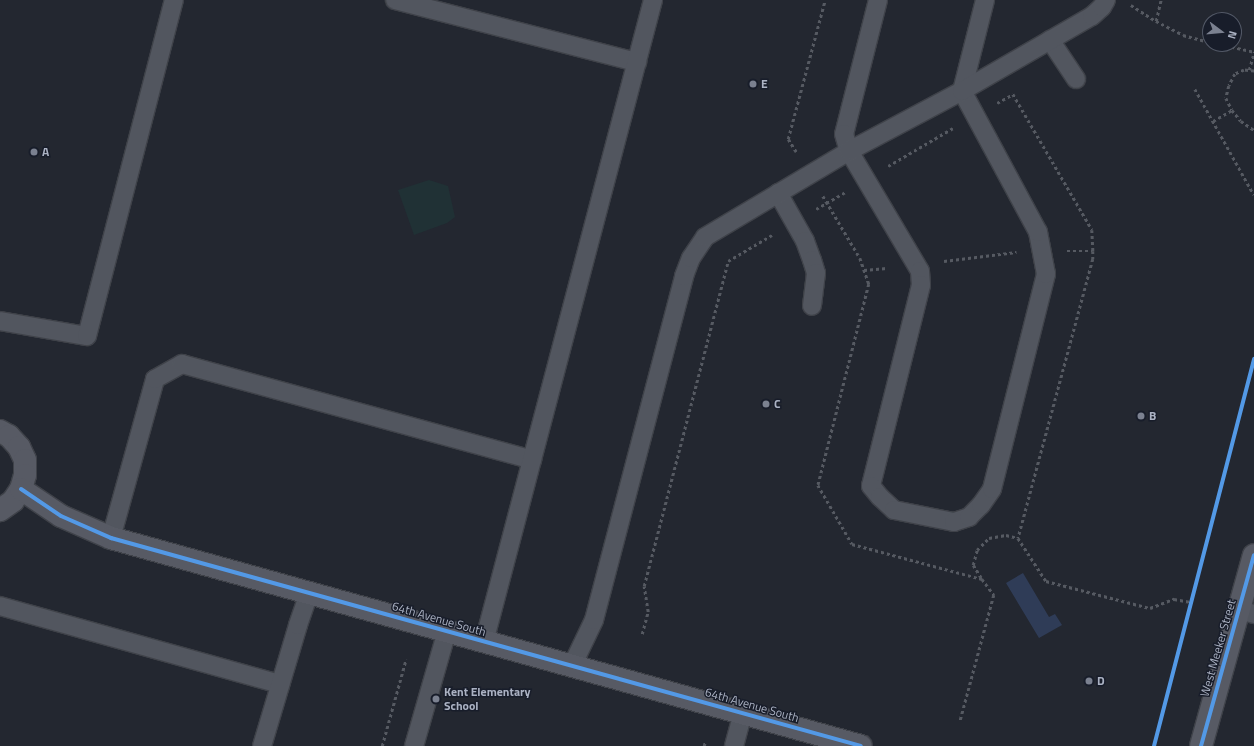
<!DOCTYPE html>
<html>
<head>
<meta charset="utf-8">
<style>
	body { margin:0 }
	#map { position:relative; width:1254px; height:746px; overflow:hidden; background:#232730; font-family:"Titillium Web",sans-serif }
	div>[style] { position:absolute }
	.green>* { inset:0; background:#203135 }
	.water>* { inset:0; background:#2f3c57 }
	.path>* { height:2.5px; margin-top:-1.25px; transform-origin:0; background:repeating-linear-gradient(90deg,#565a62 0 3px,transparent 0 6px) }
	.roads { filter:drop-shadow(1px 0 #3f4249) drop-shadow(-1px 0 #3f4249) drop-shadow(0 1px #3f4249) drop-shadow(0 -1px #3f4249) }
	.lane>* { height:18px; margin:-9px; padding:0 9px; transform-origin:9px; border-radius:9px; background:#52565f }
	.secondary>* { height:22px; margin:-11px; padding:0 11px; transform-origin:11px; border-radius:11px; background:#575a64 }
	.cycleway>* { height:4px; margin:-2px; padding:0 2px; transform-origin:2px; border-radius:2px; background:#5399e6 }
	.dots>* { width:11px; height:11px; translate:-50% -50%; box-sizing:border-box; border:2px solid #181d2a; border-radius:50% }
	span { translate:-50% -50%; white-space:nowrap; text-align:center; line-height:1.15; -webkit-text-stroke:3px #181d2a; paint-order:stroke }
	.poi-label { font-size:12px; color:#abb2c3; font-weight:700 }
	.left { translate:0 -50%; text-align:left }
	.street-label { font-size:12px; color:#abb2c3 }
	.north { position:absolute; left:1202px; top:12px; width:40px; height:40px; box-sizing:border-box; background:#181d2a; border:1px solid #535967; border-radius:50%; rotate:106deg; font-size:11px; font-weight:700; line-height:16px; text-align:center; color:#abb2c3 }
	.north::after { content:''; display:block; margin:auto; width:14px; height:18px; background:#7b8190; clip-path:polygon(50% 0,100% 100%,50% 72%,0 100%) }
</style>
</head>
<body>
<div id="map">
	<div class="green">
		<i style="clip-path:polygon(429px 180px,448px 186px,455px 217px,447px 223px,414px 235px,398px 190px)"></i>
	</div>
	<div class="water">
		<i style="clip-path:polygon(1023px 573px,1049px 617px,1055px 614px,1062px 625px,1039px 638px,1006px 583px)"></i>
	</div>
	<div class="path">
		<i style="left:1131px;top:5px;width:30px;rotate:33deg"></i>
		<i style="left:1156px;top:21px;width:30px;rotate:27deg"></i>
		<i style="left:1183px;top:35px;width:28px;rotate:15deg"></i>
		<i style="left:1156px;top:21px;width:22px;rotate:-77deg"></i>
		<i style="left:1220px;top:44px;width:35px;rotate:13deg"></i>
		<i style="left:1249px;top:70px;width:19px;rotate:-74deg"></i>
		<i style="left:1254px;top:71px;width:10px;rotate:-174deg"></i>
		<i style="left:1244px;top:70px;width:10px;rotate:156deg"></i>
		<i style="left:1235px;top:74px;width:13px;rotate:117deg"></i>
		<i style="left:1229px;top:86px;width:12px;rotate:104deg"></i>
		<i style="left:1226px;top:98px;width:13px;rotate:63deg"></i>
		<i style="left:1232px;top:110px;width:14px;rotate:51deg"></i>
		<i style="left:1241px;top:121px;width:16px;rotate:35deg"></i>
		<i style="left:1195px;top:89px;width:121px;rotate:60.9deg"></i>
		<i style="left:997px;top:103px;width:18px;rotate:-29deg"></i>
		<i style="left:1013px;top:94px;width:157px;rotate:59.8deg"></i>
		<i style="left:1092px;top:230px;width:21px;rotate:87deg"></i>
		<i style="left:1093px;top:251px;width:8px;rotate:90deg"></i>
		<i style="left:1093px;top:259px;width:289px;rotate:105deg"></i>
		<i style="left:1213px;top:121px;width:22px;rotate:-30deg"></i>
		<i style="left:796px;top:152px;width:15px;rotate:-122deg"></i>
		<i style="left:788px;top:139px;width:144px;rotate:-75.1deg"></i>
		<i style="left:888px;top:166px;width:75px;rotate:-30.3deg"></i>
		<i style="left:823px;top:196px;width:72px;rotate:59.2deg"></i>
		<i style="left:860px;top:258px;width:28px;rotate:71deg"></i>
		<i style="left:869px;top:284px;width:207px;rotate:104.2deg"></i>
		<i style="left:818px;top:485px;width:68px;rotate:60deg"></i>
		<i style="left:852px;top:544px;width:135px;rotate:15.1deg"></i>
		<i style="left:982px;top:579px;width:20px;rotate:53deg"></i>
		<i style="left:994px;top:595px;width:131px;rotate:105deg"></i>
		<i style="left:816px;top:209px;width:34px;rotate:-30deg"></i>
		<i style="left:1067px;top:251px;width:25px"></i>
		<i style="left:944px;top:261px;width:73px;rotate:-7.1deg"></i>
		<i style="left:864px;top:270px;width:23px;rotate:-5deg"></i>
		<i style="left:981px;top:578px;width:15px;rotate:-122deg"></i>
		<i style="left:973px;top:565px;width:16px;rotate:-75deg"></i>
		<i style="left:977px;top:550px;width:17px;rotate:-45deg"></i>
		<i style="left:989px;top:538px;width:17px;rotate:-10deg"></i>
		<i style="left:1006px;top:535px;width:12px;rotate:14deg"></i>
		<i style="left:1018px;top:538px;width:51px;rotate:56.9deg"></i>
		<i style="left:1046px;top:581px;width:107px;rotate:14.6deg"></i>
		<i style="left:1150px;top:608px;width:26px;rotate:-21deg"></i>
		<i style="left:1174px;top:599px;width:17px;rotate:10deg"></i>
		<i style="left:642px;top:634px;width:23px;rotate:-75deg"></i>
		<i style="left:648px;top:612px;width:26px;rotate:-99deg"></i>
		<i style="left:644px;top:586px;width:336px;rotate:-75.5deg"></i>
		<i style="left:728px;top:261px;width:51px;rotate:-30.6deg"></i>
		<i style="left:382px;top:746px;width:90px;rotate:-74.6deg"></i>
		<i style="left:704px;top:746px;width:4px;rotate:-76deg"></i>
	</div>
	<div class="roads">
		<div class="lane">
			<i style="left:395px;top:0;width:250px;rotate:14.4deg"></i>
			<i style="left:878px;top:0;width:138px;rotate:104.2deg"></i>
			<i style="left:844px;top:134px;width:18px;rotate:74deg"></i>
			<i style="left:849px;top:151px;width:139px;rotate:59.4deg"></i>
			<i style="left:920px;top:271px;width:14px;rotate:86deg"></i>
			<i style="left:921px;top:285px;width:207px;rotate:104deg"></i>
			<i style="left:871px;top:486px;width:14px;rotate:51deg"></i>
			<i style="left:880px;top:497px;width:19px;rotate:43deg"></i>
			<i style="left:894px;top:510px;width:61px;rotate:11.3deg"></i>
			<i style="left:954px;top:522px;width:16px;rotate:-18deg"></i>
			<i style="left:969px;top:517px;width:17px;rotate:-45deg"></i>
			<i style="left:981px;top:505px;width:19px;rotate:-55deg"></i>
			<i style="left:992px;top:489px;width:222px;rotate:-75.9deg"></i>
			<i style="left:1046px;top:274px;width:43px;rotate:-100.8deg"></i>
			<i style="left:1038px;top:232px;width:160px;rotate:-118.3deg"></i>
			<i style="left:962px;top:91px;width:94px;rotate:-75.8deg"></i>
			<i style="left:1050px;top:40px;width:47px;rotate:56.3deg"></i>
			<i style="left:778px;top:193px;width:55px;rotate:60.6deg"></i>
			<i style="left:805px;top:241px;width:20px;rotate:70deg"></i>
			<i style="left:812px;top:260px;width:14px;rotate:73deg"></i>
			<i style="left:816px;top:273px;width:33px;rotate:97deg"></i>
			<i style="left:0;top:321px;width:88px;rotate:9.8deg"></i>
			<i style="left:87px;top:336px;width:347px;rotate:-75.5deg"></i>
			<i style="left:111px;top:538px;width:165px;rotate:-74.5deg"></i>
			<i style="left:155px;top:379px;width:31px;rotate:-29deg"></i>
			<i style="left:182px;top:364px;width:363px;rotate:15.3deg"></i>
			<i style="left:0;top:606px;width:291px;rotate:15.6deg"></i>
			<i style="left:1239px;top:610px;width:16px;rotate:15deg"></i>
			<i style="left:484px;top:642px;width:664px;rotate:-75.25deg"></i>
			<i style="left:572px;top:666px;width:51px;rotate:-64.4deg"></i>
			<i style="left:594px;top:620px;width:356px;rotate:-75.3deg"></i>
			<i style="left:684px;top:276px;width:19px;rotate:-69deg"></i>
			<i style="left:691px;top:258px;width:25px;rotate:-56deg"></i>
			<i style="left:705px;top:237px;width:168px;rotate:-30.8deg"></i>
			<i style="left:849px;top:151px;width:128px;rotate:-28deg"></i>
			<i style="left:962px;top:91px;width:150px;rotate:-30deg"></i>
			<i style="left:1092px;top:16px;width:13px;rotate:-42deg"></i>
			<i style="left:1102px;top:7px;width:8px;rotate:-60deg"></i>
			<i style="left:262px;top:746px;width:126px;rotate:-73.4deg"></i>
			<i style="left:298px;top:625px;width:34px;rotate:-71deg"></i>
			<i style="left:414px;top:746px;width:120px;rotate:-74deg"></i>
			<i style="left:734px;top:746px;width:35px;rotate:-75deg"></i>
		</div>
		<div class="secondary">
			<i style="left:0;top:431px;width:10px;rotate:29deg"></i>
			<i style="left:9px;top:436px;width:15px;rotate:48deg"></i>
			<i style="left:19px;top:447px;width:14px;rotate:65deg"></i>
			<i style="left:25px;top:460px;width:15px;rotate:90deg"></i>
			<i style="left:25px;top:475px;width:15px;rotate:106deg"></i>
			<i style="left:21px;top:489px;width:14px;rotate:124deg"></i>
			<i style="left:13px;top:501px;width:16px;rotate:145deg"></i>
			<i style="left:21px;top:489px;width:48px;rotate:34deg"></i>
			<i style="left:61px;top:516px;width:55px;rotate:23.7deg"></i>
			<i style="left:111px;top:538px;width:778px;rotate:15.5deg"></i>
			<i style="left:1201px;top:746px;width:198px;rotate:-74.5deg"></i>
		</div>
	</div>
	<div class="cycleway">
		<i style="left:21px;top:489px;width:48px;rotate:34deg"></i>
		<i style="left:61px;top:516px;width:55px;rotate:23.7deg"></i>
		<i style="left:111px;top:538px;width:778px;rotate:15.5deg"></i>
		<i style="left:1154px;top:746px;width:400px;rotate:-75.5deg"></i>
		<i style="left:1201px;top:746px;width:198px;rotate:-74.5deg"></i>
	</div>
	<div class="dots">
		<i style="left:753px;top:84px;background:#7b8190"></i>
		<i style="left:34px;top:152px;background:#7b8190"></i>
		<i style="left:766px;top:404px;background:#7b8190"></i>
		<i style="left:1141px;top:416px;background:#7b8190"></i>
		<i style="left:1089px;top:681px;background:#7b8190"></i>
		<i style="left:436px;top:699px;background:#7b8190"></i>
	</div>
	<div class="poi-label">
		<span class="left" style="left:761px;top:84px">E</span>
		<span class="left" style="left:42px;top:152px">A</span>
		<span class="left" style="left:774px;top:404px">C</span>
		<span class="left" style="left:1149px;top:416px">B</span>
		<span class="left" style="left:1097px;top:681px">D</span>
		<span class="left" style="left:444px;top:699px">Kent Elementary<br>School</span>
	</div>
	<div class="street-label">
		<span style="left:439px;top:619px;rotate:16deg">64th Avenue South</span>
		<span style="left:1218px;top:648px;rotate:-74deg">West Meeker Street</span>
		<span style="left:752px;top:705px;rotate:16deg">64th Avenue South</span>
	</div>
	<div class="north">N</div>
</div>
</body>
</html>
